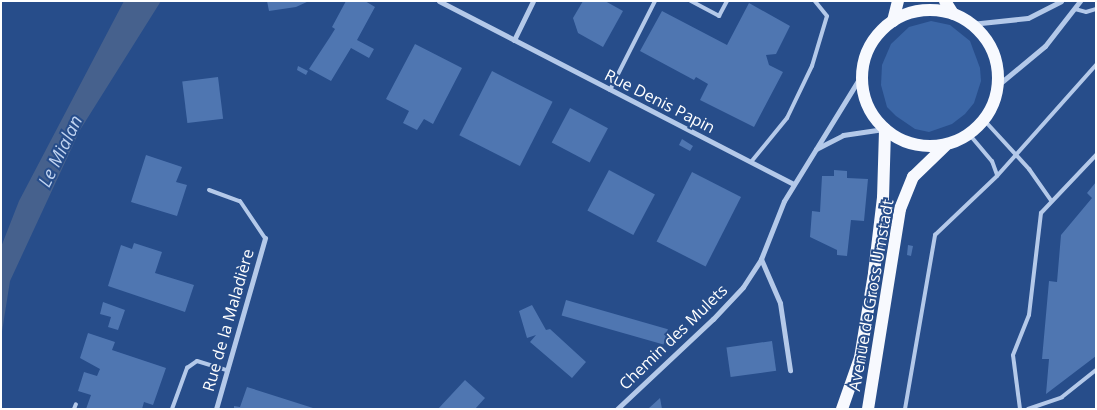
<!DOCTYPE html>
<html>
<head>
<meta charset="utf-8">
<style>
	body { margin:0 }
	#map { position:relative; width:1097px; height:410px; overflow:hidden; background:#274d8a; font-family:"Open Sans",sans-serif }
	div>[style] { position:absolute }
	.green>* { inset:0; background:#3b66a6 }
	.water>* { inset:0; background:#46618d }
	.building>* { inset:0; background:#4f76b1; transform-origin:0 0 }
	.service>* { height:4px; margin:-2px; padding:0 2px; transform-origin:2px; border-radius:2px; background:#b4c9e9 }
	.minor>* { height:5px; margin:-2.5px; padding:0 2.5px; transform-origin:2.5px; border-radius:2.5px; background:#b4c9e9 }
	.primary>* { height:12px; margin:-6px; padding:0 6px; transform-origin:6px; border-radius:6px; background:#f7f9fe }
	.primary>.ring { margin:-6px; padding:0; box-sizing:content-box; background:none; border:12px solid #f7f9fe; border-radius:50% }
	span { translate:-50% -50%; white-space:nowrap; text-align:center; line-height:1.15; -webkit-text-stroke:4px #274d8a; paint-order:stroke }
	.street-label { font-size:16px; color:#fff }
	.water-label { font-size:18px; color:#c0d3f0; font-style:italic }
	.frame { position:absolute; inset:0; border:2px solid #fff; pointer-events:none }
</style>
</head>
<body>
<div id="map">
	<div class="green">
		<i style="clip-path:polygon(931px 21px,950px 25px,970px 41px,980px 68px,981px 81px,974px 103px,965px 114px,952px 124px,929px 132px,915px 129px,896px 116px,887px 107px,881px 85px,882px 65px,891px 44px,909px 27px)"></i>
	</div>
	<div class="water">
		<i style="clip-path:polygon(124px 1px,161px 1px,80px 130px,10px 281px,1px 338px,1px 247px,19px 201px)"></i>
	</div>
	<div class="building">
		<i style="clip-path:polygon(267px 1px,309px 1px,296px 7px,269px 11px)"></i>
		<i style="clip-path:polygon(346px 1px,365px 1px,375px 7px,357px 40px,374px 49px,369px 58px,351px 48px,331px 81px,309px 69px,330px 37px,335px 29px,332px 27px)"></i>
		<i style="clip-path:polygon(583px 1px,605px 1px,623px 11px,603px 47px,578px 33px,573px 18px)"></i>
		<i style="clip-path:polygon(749px 3px,790px 26px,776px 54px,766px 55px,769px 65px,783px 72px,754px 127px,700px 100px,708px 84px,696px 77px,694px 80px,640px 51px,662px 11px,727px 45px)"></i>
		<i style="clip-path:polygon(415px 44px,462px 68px,433px 124px,424px 119px,417px 130px,403px 123px,409px 111px,386px 99px)"></i>
		<i style="clip-path:polygon(298px 66px,308px 71px,306px 75px,297px 70px)"></i>
		<i style="left:492px;top:71px;width:68px;height:72px;rotate:27deg"></i>
		<i style="left:218px;top:77px;width:42px;height:36px;rotate:83deg"></i>
		<i style="left:570px;top:108px;width:43px;height:39px;rotate:28deg"></i>
		<i style="clip-path:polygon(682px 139px,693px 146px,690px 151px,679px 145px)"></i>
		<i style="clip-path:polygon(146px 155px,182px 167px,176px 182px,187px 185px,177px 216px,131px 202px)"></i>
		<i style="left:609px;top:170px;width:52px;height:46px;rotate:28deg"></i>
		<i style="clip-path:polygon(834px 170px,847px 171px,847px 178px,868px 179px,864px 221px,851px 220px,847px 256px,837px 255px,837px 250px,810px 237px,812px 211px,820px 212px,822px 176px,834px 176px)"></i>
		<i style="left:692px;top:172px;width:55px;height:78px;rotate:27deg"></i>
		<i style="clip-path:polygon(1096px 182px,1096px 356px,1046px 394px,1049px 359px,1042px 359px,1049px 281px,1057px 282px,1061px 235px,1092px 198px,1087px 193px)"></i>
		<i style="clip-path:polygon(134px 243px,162px 252px,155px 273px,194px 285px,185px 312px,108px 286px,121px 245px,132px 249px)"></i>
		<i style="clip-path:polygon(908px 245px,913px 246px,911px 256px,907px 255px)"></i>
		<i style="left:566px;top:300px;width:106px;height:16px;rotate:16deg"></i>
		<i style="clip-path:polygon(103px 302px,125px 310px,118px 330px,108px 327px,111px 317px,100px 314px)"></i>
		<i style="clip-path:polygon(532px 305px,546px 330px,550px 329px,586px 362px,572px 378px,530px 342px,536px 335px,527px 338px,519px 311px)"></i>
		<i style="clip-path:polygon(88px 333px,115px 342px,112px 350px,166px 368px,153px 405px,144px 402px,142px 409px,86px 409px,91px 395px,78px 391px,84px 372px,97px 376px,100px 369px,80px 358px)"></i>
		<i style="left:772px;top:341px;width:30px;height:46px;rotate:82deg"></i>
		<i style="clip-path:polygon(465px 380px,485px 398px,475px 409px,438px 409px)"></i>
		<i style="clip-path:polygon(247px 387px,313px 408px,313px 409px,234px 409px,234px 406px,240px 407px)"></i>
		<i style="clip-path:polygon(660px 398px,662px 409px,648px 409px)"></i>
	</div>
	<div class="service">
		<i style="left:691px;top:1px;width:32px;rotate:28deg"></i>
		<i style="left:719px;top:16px;width:17px;rotate:-62deg"></i>
		<i style="left:1075px;top:9px;width:11px;rotate:15deg"></i>
		<i style="left:1086px;top:12px;width:10px;rotate:-17deg"></i>
		<i style="left:610px;top:90px;width:100px;rotate:-63.2deg"></i>
		<i style="left:984px;top:120px;width:67px;rotate:47.4deg"></i>
		<i style="left:1029px;top:169px;width:39px;rotate:55deg"></i>
		<i style="left:969px;top:134px;width:35px;rotate:50deg"></i>
		<i style="left:992px;top:161px;width:15px;rotate:70deg"></i>
		<i style="left:751px;top:162px;width:57px;rotate:-50.7deg"></i>
		<i style="left:787px;top:118px;width:58px;rotate:-64.3deg"></i>
		<i style="left:812px;top:66px;width:52px;rotate:-73.3deg"></i>
		<i style="left:827px;top:16px;width:19px;rotate:-129deg"></i>
		<i style="left:209px;top:190px;width:33px;rotate:20deg"></i>
		<i style="left:240px;top:201px;width:45px;rotate:56deg"></i>
		<i style="left:74px;top:409px;width:5px;rotate:-68deg"></i>
		<i style="left:172px;top:409px;width:44px;rotate:-69.9deg"></i>
		<i style="left:187px;top:368px;width:12px;rotate:-35deg"></i>
		<i style="left:197px;top:361px;width:31px;rotate:17deg"></i>
		<i style="left:905px;top:409px;width:177px;rotate:-80.2deg"></i>
		<i style="left:935px;top:235px;width:86px;rotate:-43.6deg"></i>
		<i style="left:997px;top:176px;width:149px;rotate:-48.3deg"></i>
		<i style="left:1020px;top:409px;width:54px;rotate:-97.4deg"></i>
		<i style="left:1013px;top:355px;width:43px;rotate:-68.2deg"></i>
		<i style="left:1029px;top:315px;width:103px;rotate:-83.3deg"></i>
		<i style="left:1041px;top:213px;width:80px;rotate:-46.5deg"></i>
		<i style="left:1028px;top:409px;width:36px;rotate:-19deg"></i>
		<i style="left:1062px;top:397px;width:43px;rotate:-38.5deg"></i>
	</div>
	<div class="minor">
		<i style="left:439px;top:1px;width:399px;rotate:27.3deg"></i>
		<i style="left:971px;top:24px;width:57px;rotate:-6deg"></i>
		<i style="left:1028px;top:18px;width:37px;rotate:-27deg"></i>
		<i style="left:514px;top:40px;width:43px;rotate:-64deg"></i>
		<i style="left:998px;top:85px;width:61px;rotate:-39.7deg"></i>
		<i style="left:1045px;top:46px;width:57px;rotate:-52.1deg"></i>
		<i style="left:816px;top:149px;width:30px;rotate:-27deg"></i>
		<i style="left:843px;top:135px;width:41px;rotate:-8.3deg"></i>
		<i style="left:761px;top:259px;width:48px;rotate:66.6deg"></i>
		<i style="left:780px;top:303px;width:68px;rotate:81.5deg"></i>
		<i style="left:216px;top:409px;width:178px;rotate:-74deg"></i>
		<i style="left:617px;top:409px;width:132px;rotate:-43.2deg"></i>
		<i style="left:713px;top:319px;width:44px;rotate:-46.8deg"></i>
		<i style="left:743px;top:287px;width:33px;rotate:-57deg"></i>
		<i style="left:761px;top:259px;width:62px;rotate:-68.4deg"></i>
		<i style="left:784px;top:201px;width:149px;rotate:-58.4deg"></i>
	</div>
	<div class="primary">
		<i style="left:945px;top:1px;width:15px;rotate:58deg"></i>
		<i class="ring" style="left:862px;top:10px;width:124px;height:124px"></i>
		<i style="left:893px;top:21px;width:21px;rotate:-76deg"></i>
		<i style="left:842px;top:409px;width:54px;rotate:-70.6deg"></i>
		<i style="left:860px;top:358px;width:86px;rotate:-80.6deg"></i>
		<i style="left:874px;top:273px;width:76px;rotate:-83.2deg"></i>
		<i style="left:883px;top:198px;width:69px;rotate:-88.3deg"></i>
		<i style="left:868px;top:409px;width:203px;rotate:-80.9deg"></i>
		<i style="left:900px;top:209px;width:35px;rotate:-68deg"></i>
		<i style="left:913px;top:177px;width:45px;rotate:-44.1deg"></i>
	</div>
	<div class="street-label">
		<span style="left:660px;top:101px;rotate:27deg">Rue Denis Papin</span>
		<span style="left:871px;top:295px;rotate:-80deg">Avenue de Gross Umstadt</span>
		<span style="left:228px;top:320px;rotate:-74deg">Rue de la Maladière</span>
		<span style="left:673px;top:337px;rotate:-44deg">Chemin des Mulets</span>
	</div>
	<div class="water-label">
		<span style="left:60px;top:151px;rotate:-64deg">Le Mialan</span>
	</div>
	<div class="frame"></div>
</div>
</body>
</html>
